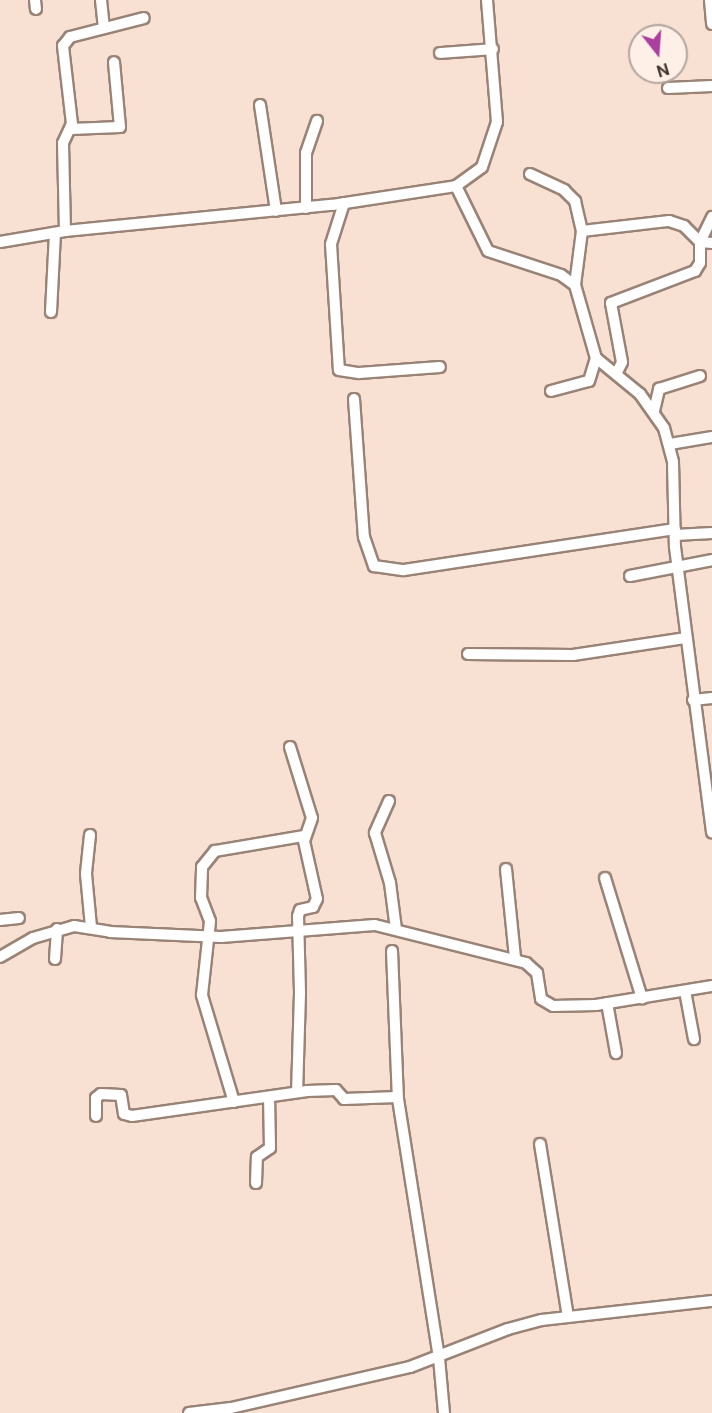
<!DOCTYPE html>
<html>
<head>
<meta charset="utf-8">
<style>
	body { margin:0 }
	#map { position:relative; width:712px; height:1413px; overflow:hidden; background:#f8e0d2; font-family:"Public Sans",sans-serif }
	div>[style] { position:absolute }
	.roads { filter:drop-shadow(2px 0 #998376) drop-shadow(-2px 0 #998376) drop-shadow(0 2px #998376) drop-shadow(0 -2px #998376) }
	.street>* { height:10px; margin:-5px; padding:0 5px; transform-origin:5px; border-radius:5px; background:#fff }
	span { translate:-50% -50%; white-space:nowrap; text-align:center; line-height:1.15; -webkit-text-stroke:6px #feefe7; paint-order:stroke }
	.north { position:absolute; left:628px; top:24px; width:60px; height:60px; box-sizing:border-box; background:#feefe7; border:2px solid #b3a69f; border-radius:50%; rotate:163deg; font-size:16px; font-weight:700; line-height:24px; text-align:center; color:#423833 }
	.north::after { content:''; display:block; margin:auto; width:21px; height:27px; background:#ab3e9e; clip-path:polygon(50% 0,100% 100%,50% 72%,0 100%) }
</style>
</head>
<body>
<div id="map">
	<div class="roads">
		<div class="street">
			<i style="left:35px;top:0;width:9px;rotate:84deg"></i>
			<i style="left:101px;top:0;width:28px;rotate:84deg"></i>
			<i style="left:710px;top:0;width:24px;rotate:85deg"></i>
			<i style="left:440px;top:53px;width:53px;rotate:-4.3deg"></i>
			<i style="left:668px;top:88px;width:44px;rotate:-2.6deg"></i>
			<i style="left:260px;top:105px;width:107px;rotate:81.4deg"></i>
			<i style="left:71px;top:129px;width:49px;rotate:-2.3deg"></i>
			<i style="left:120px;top:127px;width:65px;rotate:-95.3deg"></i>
			<i style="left:530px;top:174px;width:38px;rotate:25deg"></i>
			<i style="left:564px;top:190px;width:16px;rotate:45deg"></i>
			<i style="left:575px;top:201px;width:31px;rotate:77deg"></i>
			<i style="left:582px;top:231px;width:54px;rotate:97.4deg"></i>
			<i style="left:456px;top:186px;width:72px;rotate:63.8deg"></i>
			<i style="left:488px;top:251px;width:77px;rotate:18.2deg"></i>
			<i style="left:561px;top:275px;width:17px;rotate:36deg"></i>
			<i style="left:575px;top:285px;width:76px;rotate:74deg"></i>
			<i style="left:596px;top:358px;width:57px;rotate:39.3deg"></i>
			<i style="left:640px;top:394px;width:42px;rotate:54.8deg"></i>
			<i style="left:664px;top:428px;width:35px;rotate:75deg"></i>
			<i style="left:673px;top:462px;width:85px;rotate:88.7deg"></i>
			<i style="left:675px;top:547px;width:288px;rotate:82.6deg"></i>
			<i style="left:344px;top:203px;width:43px;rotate:107.6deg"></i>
			<i style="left:331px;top:244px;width:126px;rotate:86.4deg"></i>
			<i style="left:339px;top:370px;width:20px;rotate:9deg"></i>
			<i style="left:359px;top:373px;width:81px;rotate:-4.2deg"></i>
			<i style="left:306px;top:208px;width:55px;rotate:-90deg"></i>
			<i style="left:306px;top:153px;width:34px;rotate:-71deg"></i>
			<i style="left:65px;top:231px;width:88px;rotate:-91.3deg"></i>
			<i style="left:63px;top:143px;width:21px;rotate:-65deg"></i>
			<i style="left:72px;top:124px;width:79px;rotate:-96.6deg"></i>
			<i style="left:63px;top:46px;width:11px;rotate:-52deg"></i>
			<i style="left:70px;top:37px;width:76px;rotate:-14.4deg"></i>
			<i style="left:582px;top:231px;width:88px;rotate:-6.6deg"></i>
			<i style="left:669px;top:221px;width:16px;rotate:18deg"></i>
			<i style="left:684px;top:226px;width:23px;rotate:45deg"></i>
			<i style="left:700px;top:242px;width:12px;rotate:5deg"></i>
			<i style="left:0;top:242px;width:66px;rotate:-9.6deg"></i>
			<i style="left:65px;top:231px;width:268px;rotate:-5.6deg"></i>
			<i style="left:332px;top:205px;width:125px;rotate:-8.7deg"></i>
			<i style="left:456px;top:186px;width:32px;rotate:-36deg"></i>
			<i style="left:482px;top:167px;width:47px;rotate:-71.6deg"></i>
			<i style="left:497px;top:122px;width:122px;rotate:-94.7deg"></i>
			<i style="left:51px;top:312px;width:79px;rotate:-87.1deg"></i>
			<i style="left:616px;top:374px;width:13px;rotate:-63deg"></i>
			<i style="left:622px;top:362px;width:60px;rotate:-100.6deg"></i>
			<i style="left:611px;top:303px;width:90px;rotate:-20.9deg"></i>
			<i style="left:695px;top:271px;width:9px;rotate:-58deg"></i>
			<i style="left:700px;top:263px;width:21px;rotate:-90deg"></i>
			<i style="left:700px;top:242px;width:28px;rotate:-64deg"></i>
			<i style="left:551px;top:391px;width:39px;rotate:-15deg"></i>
			<i style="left:589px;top:381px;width:24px;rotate:-73deg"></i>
			<i style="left:354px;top:399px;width:138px;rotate:85.9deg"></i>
			<i style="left:364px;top:537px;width:31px;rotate:71deg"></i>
			<i style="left:374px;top:566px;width:30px;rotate:8deg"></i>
			<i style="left:404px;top:570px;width:274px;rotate:-8.6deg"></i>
			<i style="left:654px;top:411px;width:23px;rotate:-77deg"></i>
			<i style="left:659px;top:389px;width:43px;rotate:-17.6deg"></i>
			<i style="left:670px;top:444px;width:43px;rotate:-9.5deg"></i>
			<i style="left:675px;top:535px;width:37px;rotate:-3deg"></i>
			<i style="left:630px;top:576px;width:84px;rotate:-11deg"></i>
			<i style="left:468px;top:654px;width:105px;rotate:0.5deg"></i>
			<i style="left:573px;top:655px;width:113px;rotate:-8.6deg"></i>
			<i style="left:693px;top:700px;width:19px;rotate:-6deg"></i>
			<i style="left:290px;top:747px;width:74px;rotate:72.8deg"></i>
			<i style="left:312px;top:818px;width:24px;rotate:109deg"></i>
			<i style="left:304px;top:841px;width:59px;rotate:77.4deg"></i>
			<i style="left:317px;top:899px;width:9px;rotate:117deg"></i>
			<i style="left:313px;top:907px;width:13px;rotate:167deg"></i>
			<i style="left:300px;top:910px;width:6px;rotate:108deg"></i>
			<i style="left:298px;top:916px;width:77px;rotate:88.5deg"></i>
			<i style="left:300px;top:993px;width:99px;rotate:91.7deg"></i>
			<i style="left:389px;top:801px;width:35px;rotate:114deg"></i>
			<i style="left:375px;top:833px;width:52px;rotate:73.3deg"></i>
			<i style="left:390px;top:883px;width:46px;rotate:82.6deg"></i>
			<i style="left:90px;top:835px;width:39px;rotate:96deg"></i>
			<i style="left:86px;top:874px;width:53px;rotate:84.6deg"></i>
			<i style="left:506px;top:869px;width:89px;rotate:84.2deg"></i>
			<i style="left:605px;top:878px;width:126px;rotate:72.9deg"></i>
			<i style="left:0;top:920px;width:19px;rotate:-6deg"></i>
			<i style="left:392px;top:951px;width:148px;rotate:87.7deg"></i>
			<i style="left:398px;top:1099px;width:262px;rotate:81deg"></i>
			<i style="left:439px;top:1358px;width:55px;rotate:84.8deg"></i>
			<i style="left:0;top:957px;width:38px;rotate:-30deg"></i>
			<i style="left:33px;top:938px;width:43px;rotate:-16.3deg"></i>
			<i style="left:74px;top:926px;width:36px;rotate:9deg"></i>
			<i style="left:110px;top:932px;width:111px;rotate:2.6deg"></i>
			<i style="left:221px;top:937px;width:154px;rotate:-4.5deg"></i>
			<i style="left:375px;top:925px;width:156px;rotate:14.1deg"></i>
			<i style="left:526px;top:963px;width:15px;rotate:42deg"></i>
			<i style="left:537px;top:973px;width:26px;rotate:81deg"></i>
			<i style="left:541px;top:999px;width:14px;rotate:30deg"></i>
			<i style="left:553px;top:1006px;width:43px;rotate:-1.3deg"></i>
			<i style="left:596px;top:1005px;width:118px;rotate:-9.3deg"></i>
			<i style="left:55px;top:959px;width:30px;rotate:-86deg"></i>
			<i style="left:685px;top:991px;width:49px;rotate:79.4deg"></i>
			<i style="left:607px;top:1003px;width:51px;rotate:79.8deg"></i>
			<i style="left:234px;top:1102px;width:112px;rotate:-106.7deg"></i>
			<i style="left:202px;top:995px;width:74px;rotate:-83.8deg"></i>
			<i style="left:210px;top:921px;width:25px;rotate:-111deg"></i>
			<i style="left:201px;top:898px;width:31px;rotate:-88deg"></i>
			<i style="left:202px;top:867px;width:21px;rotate:-51deg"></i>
			<i style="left:215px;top:851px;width:90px;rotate:-9.6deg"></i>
			<i style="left:96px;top:1116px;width:18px;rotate:-90deg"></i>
			<i style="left:96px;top:1098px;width:6px;rotate:-39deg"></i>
			<i style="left:101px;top:1094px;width:20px;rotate:3deg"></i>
			<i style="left:121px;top:1095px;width:19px;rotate:81deg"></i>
			<i style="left:124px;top:1114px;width:8px;rotate:14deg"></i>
			<i style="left:132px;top:1116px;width:177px;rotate:-8.1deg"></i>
			<i style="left:307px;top:1091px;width:29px;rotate:-2deg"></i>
			<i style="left:336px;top:1090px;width:12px;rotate:48deg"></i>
			<i style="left:344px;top:1099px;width:53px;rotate:-2.2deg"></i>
			<i style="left:540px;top:1144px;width:174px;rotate:80.8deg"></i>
			<i style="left:256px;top:1183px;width:26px;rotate:-88deg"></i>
			<i style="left:257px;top:1157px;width:16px;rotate:-35deg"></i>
			<i style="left:270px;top:1148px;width:50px;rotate:-91.1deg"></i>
			<i style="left:189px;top:1413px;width:42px;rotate:-6.8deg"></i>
			<i style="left:231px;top:1408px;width:184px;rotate:-12.9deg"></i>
			<i style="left:410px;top:1367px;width:105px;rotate:-21.2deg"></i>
			<i style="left:508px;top:1329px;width:35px;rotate:-15deg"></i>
			<i style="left:542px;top:1320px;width:171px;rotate:-6.4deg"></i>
		</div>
	</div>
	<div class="north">N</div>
</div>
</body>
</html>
